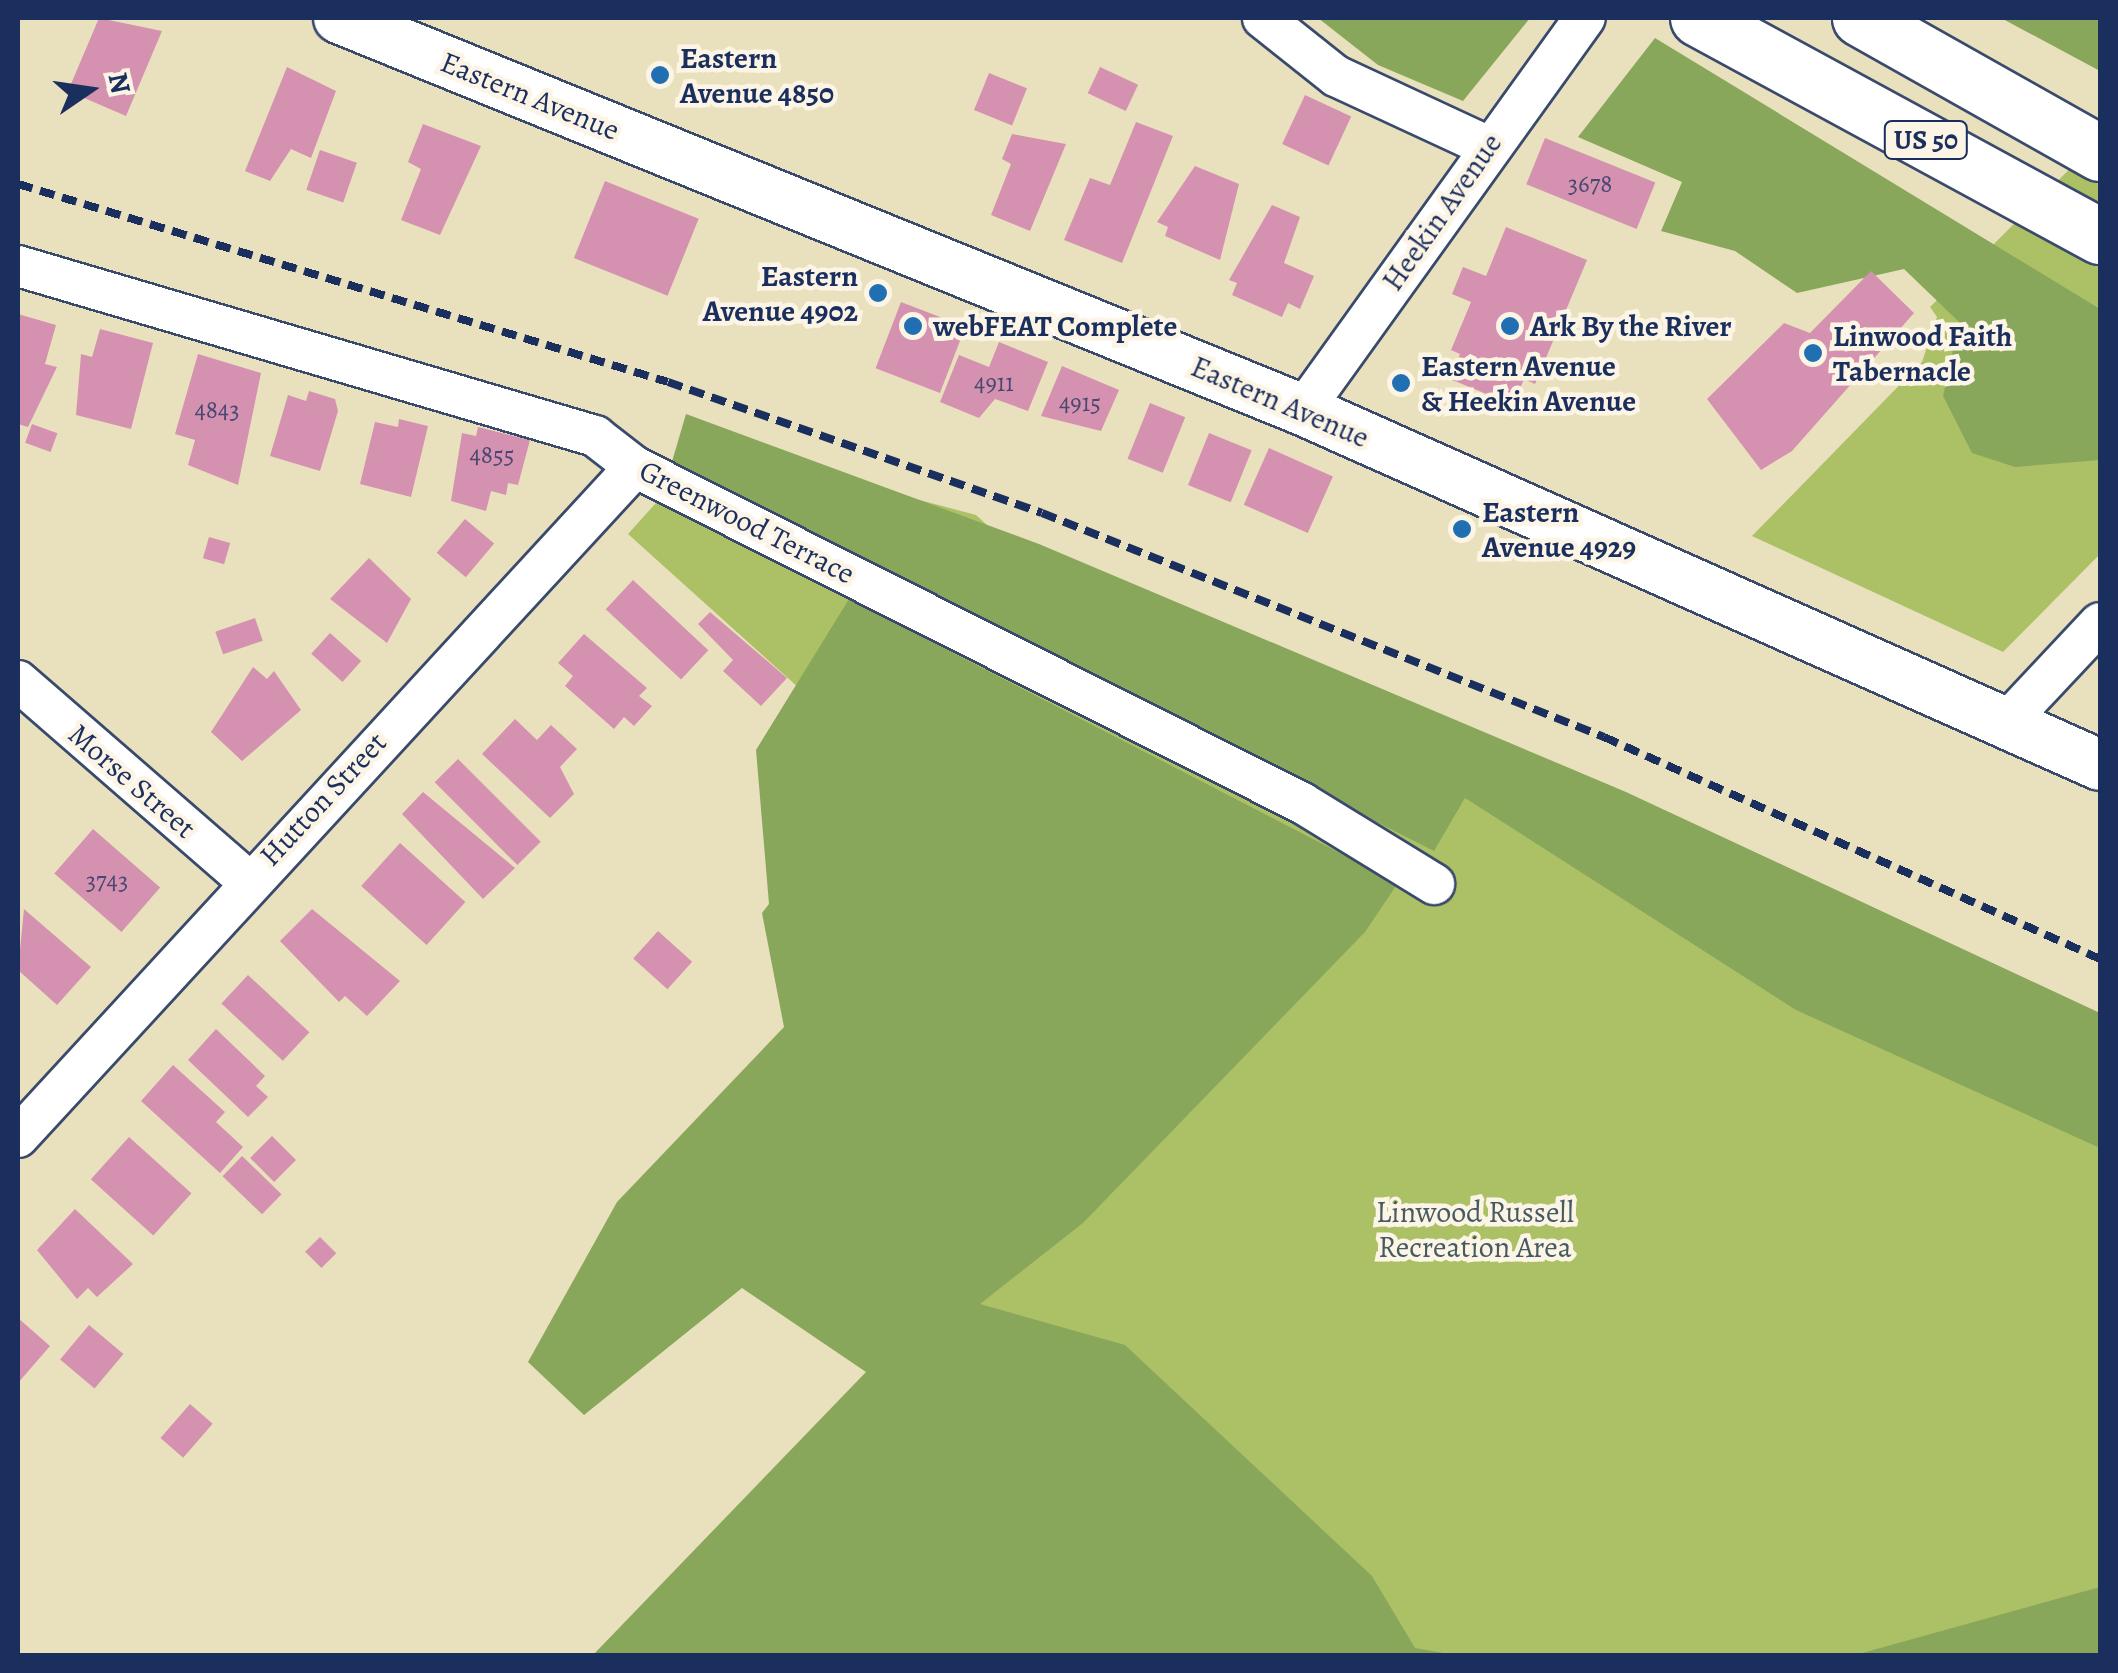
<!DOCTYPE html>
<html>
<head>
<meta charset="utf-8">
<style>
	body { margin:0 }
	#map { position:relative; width:2118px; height:1673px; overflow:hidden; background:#e9e1bd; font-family:Alegreya,serif }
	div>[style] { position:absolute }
	.green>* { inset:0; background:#acc166 }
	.forest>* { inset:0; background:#89a75b }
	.building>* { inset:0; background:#d592b0; transform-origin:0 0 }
	.roads { filter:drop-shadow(2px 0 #3a4a6c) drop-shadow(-2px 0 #3a4a6c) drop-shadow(0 2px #3a4a6c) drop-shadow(0 -2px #3a4a6c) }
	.minor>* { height:40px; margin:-20px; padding:0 20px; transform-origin:20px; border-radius:20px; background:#fff }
	.major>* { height:50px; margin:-25px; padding:0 25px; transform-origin:25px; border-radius:25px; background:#fff }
	.highway>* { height:55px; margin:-27.5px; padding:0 27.5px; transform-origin:27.5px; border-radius:27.5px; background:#fff }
	.rail>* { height:8px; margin-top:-4px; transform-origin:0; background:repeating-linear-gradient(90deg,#1b2f5e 0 15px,transparent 0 23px) }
	.dots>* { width:28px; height:28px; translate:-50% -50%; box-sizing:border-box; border:5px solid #fcf5e5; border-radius:50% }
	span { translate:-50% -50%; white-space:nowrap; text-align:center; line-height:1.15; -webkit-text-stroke:9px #fcf5e5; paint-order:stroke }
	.number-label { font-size:25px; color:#4a4872 }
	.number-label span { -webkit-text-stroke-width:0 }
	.shield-label span { padding:2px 8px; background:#fcf5e5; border:2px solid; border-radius:8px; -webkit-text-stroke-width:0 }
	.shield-label { font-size:28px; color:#1b2f5e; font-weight:700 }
	.poi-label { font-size:30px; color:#1b2f5e; font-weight:700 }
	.left { translate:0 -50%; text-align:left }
	.right { translate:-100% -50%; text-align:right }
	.street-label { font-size:30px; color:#1b2f5e }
	.park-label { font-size:30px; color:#465b60 }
	.frame { position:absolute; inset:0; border:20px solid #1b2f5e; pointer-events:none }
	.north { position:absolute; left:40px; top:40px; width:100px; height:100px; -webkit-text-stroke:8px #fcf5e5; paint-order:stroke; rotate:77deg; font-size:28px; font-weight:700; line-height:40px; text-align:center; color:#1b2f5e }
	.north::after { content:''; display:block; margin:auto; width:35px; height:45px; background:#1b2f5e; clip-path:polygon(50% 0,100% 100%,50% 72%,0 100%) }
</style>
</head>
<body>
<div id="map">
	<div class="green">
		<i style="clip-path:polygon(2100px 139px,2100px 554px,2003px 652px,1752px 536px,1922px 362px,1937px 317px,1930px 307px)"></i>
		<i style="clip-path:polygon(709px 444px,976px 515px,1126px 651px,2100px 1058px,2100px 1655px,1327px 1655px,736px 1181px,979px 850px,628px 534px)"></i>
	</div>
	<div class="forest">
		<i style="clip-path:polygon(1318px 18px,1530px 18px,1463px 101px,1378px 65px)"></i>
		<i style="clip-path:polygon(2001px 18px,2100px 18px,2100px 71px)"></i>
		<i style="clip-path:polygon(1655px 38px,2100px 309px,2100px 460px,2015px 467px,1972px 453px,1943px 396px,1959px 322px,1904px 269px,1797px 293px,1735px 251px,1661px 231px,1682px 182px,1578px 137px)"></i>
		<i style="clip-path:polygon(686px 414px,1039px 544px,1626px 792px,2100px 1013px,2100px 1148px,1796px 1010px,1465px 798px,1434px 851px,671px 465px)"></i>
		<i style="clip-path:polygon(849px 599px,1398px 883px,1365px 932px,1083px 1223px,980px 1304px,1125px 1345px,1372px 1576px,1415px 1648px,1455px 1655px,593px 1655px,866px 1372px,742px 1288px,584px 1415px,528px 1362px,617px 1202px,784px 1027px,762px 913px,769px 904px,756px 750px)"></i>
		<i style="clip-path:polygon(2100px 1587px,2100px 1655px,1855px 1655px)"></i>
	</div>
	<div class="building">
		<i style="clip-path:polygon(99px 18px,162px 31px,126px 116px,68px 91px)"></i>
		<i style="clip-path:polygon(287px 67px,336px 91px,311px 158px,291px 149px,270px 181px,245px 171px)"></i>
		<i style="left:1100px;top:67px;width:42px;height:29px;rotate:25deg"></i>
		<i style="left:989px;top:73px;width:41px;height:40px;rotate:22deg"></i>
		<i style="left:1305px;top:95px;width:51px;height:54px;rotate:25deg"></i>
		<i style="clip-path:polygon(1136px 122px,1173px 136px,1122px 263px,1064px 240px,1090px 178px,1110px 185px)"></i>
		<i style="clip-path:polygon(423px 124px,481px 146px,440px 235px,401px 220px,421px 169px,408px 162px)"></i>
		<i style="clip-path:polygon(1012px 134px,1066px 144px,1030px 231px,991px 215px,1011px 164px,1002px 159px)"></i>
		<i style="left:1545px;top:138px;width:119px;height:50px;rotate:22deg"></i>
		<i style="left:320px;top:150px;width:39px;height:42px;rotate:19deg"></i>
		<i style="clip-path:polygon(1195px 166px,1239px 184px,1220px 260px,1165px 236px,1168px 227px,1157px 222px)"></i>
		<i style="left:605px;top:181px;width:101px;height:83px;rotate:22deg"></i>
		<i style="clip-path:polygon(1272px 205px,1300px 217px,1284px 263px,1314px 276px,1300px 309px,1288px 303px,1282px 317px,1232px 295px,1237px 283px,1229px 280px)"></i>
		<i style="clip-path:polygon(1506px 227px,1587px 260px,1535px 384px,1524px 379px,1513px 405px,1450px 379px,1460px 354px,1451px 350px,1471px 302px,1452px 294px,1463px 267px,1486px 276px)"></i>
		<i style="clip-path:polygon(1871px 271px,1914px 313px,1792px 451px,1761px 470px,1707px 399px,1784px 323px,1810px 333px)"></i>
		<i style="left:901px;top:302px;width:69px;height:71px;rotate:21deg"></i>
		<i style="clip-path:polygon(18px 314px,56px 325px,45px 364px,57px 367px,28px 427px,18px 424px)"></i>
		<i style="clip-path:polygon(100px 329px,153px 343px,131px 429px,76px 415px,81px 354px,92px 357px)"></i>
		<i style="clip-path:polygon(999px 342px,1048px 362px,1028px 411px,995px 399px,979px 418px,940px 402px,959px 355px,989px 367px)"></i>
		<i style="clip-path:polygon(198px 354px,261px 373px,238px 485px,188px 465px,195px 440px,175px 434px)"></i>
		<i style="clip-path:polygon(1062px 366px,1119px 390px,1101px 431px,1041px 416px)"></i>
		<i style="clip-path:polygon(309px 391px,335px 399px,338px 411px,320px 471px,270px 456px,288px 395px,306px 401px)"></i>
		<i style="left:1150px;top:403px;width:38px;height:60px;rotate:22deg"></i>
		<i style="clip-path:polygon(399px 419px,428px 426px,411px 497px,360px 484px,375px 422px,398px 427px)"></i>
		<i style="left:32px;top:424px;width:27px;height:20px;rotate:20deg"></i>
		<i style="clip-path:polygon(478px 427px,530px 440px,518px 485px,508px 483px,506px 495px,491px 491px,486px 511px,451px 501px,462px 433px,476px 436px)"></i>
		<i style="left:1209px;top:433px;width:46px;height:56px;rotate:22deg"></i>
		<i style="left:1269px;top:448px;width:70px;height:62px;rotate:24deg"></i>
		<i style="left:465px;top:519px;width:38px;height:44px;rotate:40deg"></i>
		<i style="left:209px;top:537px;width:22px;height:22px;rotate:16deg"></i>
		<i style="clip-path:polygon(369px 558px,411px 599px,387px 643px,330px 599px)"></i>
		<i style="left:633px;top:580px;width:103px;height:40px;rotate:43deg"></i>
		<i style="clip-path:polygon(710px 612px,787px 678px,761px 706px,723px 671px,733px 660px,698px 624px)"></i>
		<i style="left:255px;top:618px;width:24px;height:42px;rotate:71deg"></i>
		<i style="left:330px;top:633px;width:42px;height:28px;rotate:42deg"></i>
		<i style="clip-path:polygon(584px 634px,647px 688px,639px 696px,652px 706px,634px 726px,624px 717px,614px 729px,565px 686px,573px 676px,558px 663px)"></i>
		<i style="clip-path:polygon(253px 667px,267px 679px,274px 671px,301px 710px,242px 761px,211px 732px)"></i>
		<i style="clip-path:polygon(515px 719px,537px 740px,551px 725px,577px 749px,560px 767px,574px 794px,550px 818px,482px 754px)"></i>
		<i style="left:458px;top:759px;width:117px;height:33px;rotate:45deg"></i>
		<i style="clip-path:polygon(423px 792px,515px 868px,483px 899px,402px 814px)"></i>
		<i style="left:93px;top:829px;width:89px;height:59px;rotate:41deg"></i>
		<i style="left:400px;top:843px;width:88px;height:58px;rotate:42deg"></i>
		<i style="clip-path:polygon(24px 909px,91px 967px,57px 1005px,18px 970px)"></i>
		<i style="clip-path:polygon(312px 909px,400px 981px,367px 1016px,345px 996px,339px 1002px,280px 941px)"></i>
		<i style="left:658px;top:931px;width:46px;height:37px;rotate:42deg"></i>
		<i style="left:248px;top:975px;width:84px;height:39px;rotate:43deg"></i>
		<i style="clip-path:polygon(216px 1029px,265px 1076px,256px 1086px,268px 1097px,248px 1117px,188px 1060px)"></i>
		<i style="clip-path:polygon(173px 1065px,225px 1112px,216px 1122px,243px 1147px,220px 1173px,141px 1101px)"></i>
		<i style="left:272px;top:1136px;width:34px;height:31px;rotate:45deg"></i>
		<i style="left:129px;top:1137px;width:84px;height:57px;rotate:42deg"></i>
		<i style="left:242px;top:1156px;width:55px;height:28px;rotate:44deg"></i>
		<i style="clip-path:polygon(75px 1209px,133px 1264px,97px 1297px,88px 1288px,77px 1299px,37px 1250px)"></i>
		<i style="left:320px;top:1237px;width:23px;height:21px;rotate:45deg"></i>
		<i style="clip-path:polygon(18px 1318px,50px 1346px,18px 1383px)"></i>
		<i style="left:89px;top:1325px;width:45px;height:45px;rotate:40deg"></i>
		<i style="left:190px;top:1404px;width:30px;height:45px;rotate:41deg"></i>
	</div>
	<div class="roads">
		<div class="minor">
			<i style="left:1263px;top:18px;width:93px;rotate:38.5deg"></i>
			<i style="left:1336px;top:76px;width:166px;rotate:24.9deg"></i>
			<i style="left:18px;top:266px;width:602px;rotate:16.42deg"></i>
			<i style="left:595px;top:436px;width:51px;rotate:37.8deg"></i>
			<i style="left:635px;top:467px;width:747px;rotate:26.74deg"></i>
			<i style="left:1302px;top:803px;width:155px;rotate:31.5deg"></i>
			<i style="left:1303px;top:410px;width:483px;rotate:-54.3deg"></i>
			<i style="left:18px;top:681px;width:303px;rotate:41deg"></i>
			<i style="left:2008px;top:721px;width:134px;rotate:-46.8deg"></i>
			<i style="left:18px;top:1137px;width:911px;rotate:-47.36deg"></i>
		</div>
		<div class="major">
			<i style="left:339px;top:18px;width:1041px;rotate:22.13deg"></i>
			<i style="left:1303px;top:410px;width:872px;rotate:24.01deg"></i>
		</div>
		<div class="highway">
			<i style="left:1698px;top:18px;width:457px;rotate:28.5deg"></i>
			<i style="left:1860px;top:18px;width:275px;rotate:29.4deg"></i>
		</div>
	</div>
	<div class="rail">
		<i style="left:18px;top:184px;width:679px;rotate:16.94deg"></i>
		<i style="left:668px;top:382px;width:396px;rotate:19.3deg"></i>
		<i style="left:1042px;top:513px;width:605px;rotate:21.73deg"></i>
		<i style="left:1604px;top:737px;width:543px;rotate:24.11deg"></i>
	</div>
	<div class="dots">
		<i style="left:660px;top:75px;background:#1f6fb2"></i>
		<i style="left:878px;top:293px;background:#1f6fb2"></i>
		<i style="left:913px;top:326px;background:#1f6fb2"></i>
		<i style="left:1510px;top:326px;background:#1f6fb2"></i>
		<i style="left:1813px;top:353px;background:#1f6fb2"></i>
		<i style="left:1401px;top:383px;background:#1f6fb2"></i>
		<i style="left:1462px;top:529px;background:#1f6fb2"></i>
	</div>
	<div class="number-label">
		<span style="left:1590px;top:184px">3678</span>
		<span style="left:994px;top:383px">4911</span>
		<span style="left:1080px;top:403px">4915</span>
		<span style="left:217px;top:410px">4843</span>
		<span style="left:492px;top:455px">4855</span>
		<span style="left:107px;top:881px">3743</span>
	</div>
	<div class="shield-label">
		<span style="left:1926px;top:140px">US 50</span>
	</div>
	<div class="poi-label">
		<span class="left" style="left:680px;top:75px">Eastern<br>Avenue 4850</span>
		<span class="right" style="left:858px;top:293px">Eastern<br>Avenue 4902</span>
		<span class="left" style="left:933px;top:326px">webFEAT Complete</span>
		<span class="left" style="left:1530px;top:326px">Ark By the River</span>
		<span class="left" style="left:1833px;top:353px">Linwood Faith<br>Tabernacle</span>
		<span class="left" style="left:1421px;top:383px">Eastern Avenue<br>&amp; Heekin Avenue</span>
		<span class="left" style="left:1482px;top:529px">Eastern<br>Avenue 4929</span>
	</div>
	<div class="street-label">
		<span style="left:530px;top:96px;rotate:22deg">Eastern Avenue</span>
		<span style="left:1442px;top:212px;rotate:-55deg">Heekin Avenue</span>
		<span style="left:1280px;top:402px;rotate:23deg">Eastern Avenue</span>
		<span style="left:747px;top:522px;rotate:27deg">Greenwood Terrace</span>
		<span style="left:132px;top:781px;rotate:41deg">Morse Street</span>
		<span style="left:323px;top:799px;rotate:-47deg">Hutton Street</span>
	</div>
	<div class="park-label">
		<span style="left:1475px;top:1229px">Linwood Russell<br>Recreation Area</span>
	</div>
	<div class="frame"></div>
	<div class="north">N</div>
</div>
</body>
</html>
